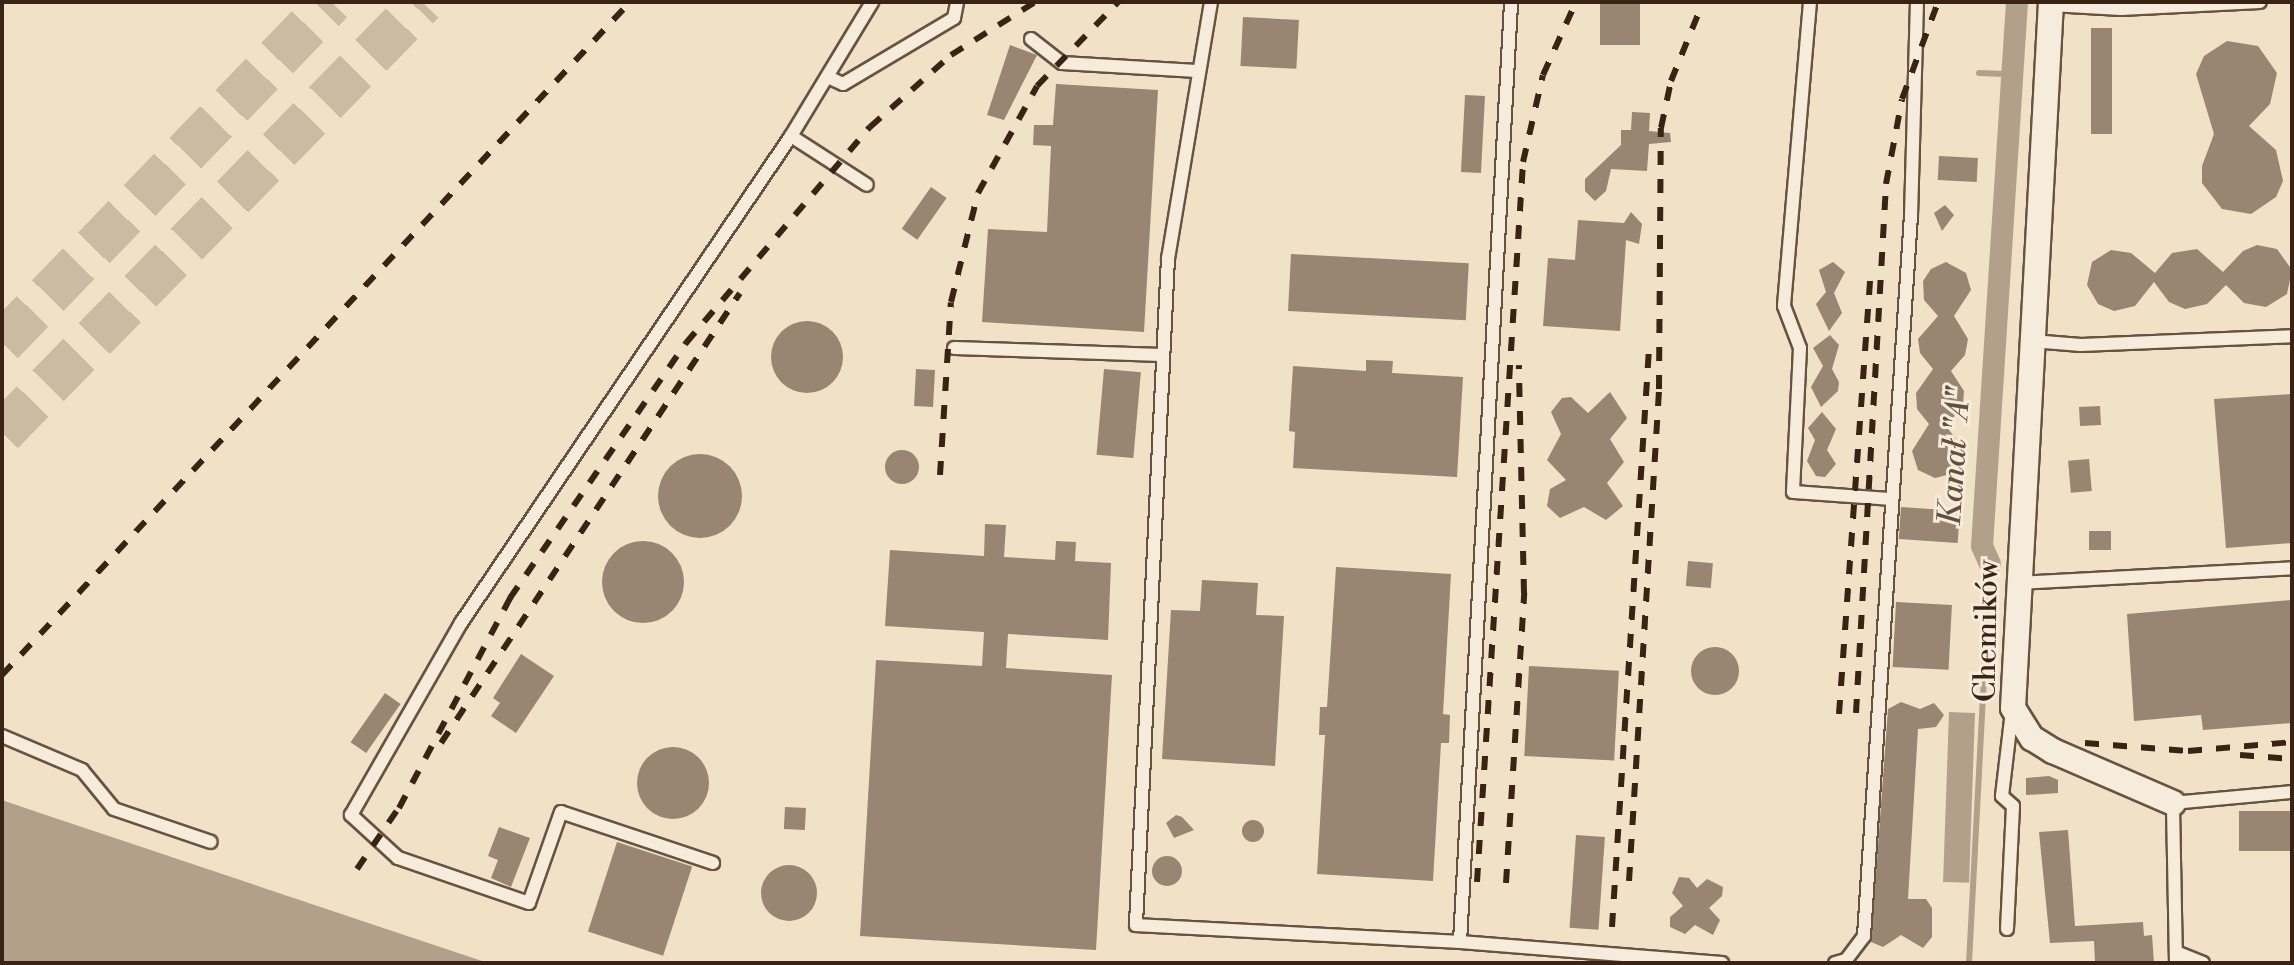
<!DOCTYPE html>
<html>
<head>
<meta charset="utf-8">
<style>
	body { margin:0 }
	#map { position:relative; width:2294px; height:965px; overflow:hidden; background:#f1e1c7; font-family:"Libre Bodoni",serif }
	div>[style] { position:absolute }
	.water>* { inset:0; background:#b3a08a; transform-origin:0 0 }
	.stream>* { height:6px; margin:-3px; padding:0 3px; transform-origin:3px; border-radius:3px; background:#b3a08a }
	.canal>* { height:22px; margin:-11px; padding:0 11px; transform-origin:11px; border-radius:11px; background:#b3a08a }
	.building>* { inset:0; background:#998572; transform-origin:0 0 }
	.round { border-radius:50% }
	.highway-tunnel>* { height:44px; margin-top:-22px; transform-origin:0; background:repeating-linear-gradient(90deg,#ccbba3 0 44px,transparent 0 66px) }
	.roads { filter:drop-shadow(2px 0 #685242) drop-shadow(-2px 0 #685242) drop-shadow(0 2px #685242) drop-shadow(0 -2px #685242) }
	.lane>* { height:12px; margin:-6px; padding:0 6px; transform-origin:6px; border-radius:6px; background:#f6ecdb }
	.street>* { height:24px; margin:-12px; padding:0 12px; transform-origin:12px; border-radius:12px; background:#f6ecdb }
	.rail>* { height:6px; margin-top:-3px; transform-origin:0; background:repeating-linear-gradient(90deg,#3a2215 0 14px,transparent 0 28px) }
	span { translate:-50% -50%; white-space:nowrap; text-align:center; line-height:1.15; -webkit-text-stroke:6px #f6ecdb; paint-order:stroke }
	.street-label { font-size:30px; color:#3a2215 }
	.water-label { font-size:32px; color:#644e3e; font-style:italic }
	.frame { position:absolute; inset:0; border:4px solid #3a2215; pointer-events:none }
</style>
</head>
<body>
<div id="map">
	<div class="water">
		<i style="left:1949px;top:712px;width:26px;height:170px;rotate:2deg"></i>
		<i style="clip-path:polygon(2px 800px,40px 813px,488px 963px,2px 963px)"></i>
	</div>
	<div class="stream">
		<i style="left:1979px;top:73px;width:34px;rotate:2deg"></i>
		<i style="left:1969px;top:963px;width:400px;rotate:-87deg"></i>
	</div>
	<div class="canal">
		<i style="left:1990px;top:564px;width:20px;rotate:-114deg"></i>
		<i style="left:1982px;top:546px;width:545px;rotate:-86.32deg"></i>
	</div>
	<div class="building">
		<i style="left:1600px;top:2px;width:40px;height:43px"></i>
		<i style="left:1243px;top:17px;width:56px;height:49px;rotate:3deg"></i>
		<i style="left:2091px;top:28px;width:21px;height:106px"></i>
		<i style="clip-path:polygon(2227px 41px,2258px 46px,2277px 73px,2270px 104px,2249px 126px,2276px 150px,2283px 181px,2276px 197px,2251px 214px,2222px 209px,2202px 183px,2202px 166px,2214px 134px,2196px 74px,2204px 56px)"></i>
		<i style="clip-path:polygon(1010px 45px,1037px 55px,1004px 120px,987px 115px)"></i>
		<i style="clip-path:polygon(1056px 84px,1158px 90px,1144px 332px,982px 322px,988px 229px,1047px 232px,1051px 146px,1033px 145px,1034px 125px,1053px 125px)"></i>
		<i style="left:1465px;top:95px;width:20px;height:77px;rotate:3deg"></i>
		<i style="clip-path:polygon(1632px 112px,1650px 113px,1649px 131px,1670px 133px,1671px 142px,1649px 144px,1647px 171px,1611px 169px,1606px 191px,1595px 201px,1585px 191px,1585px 179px,1621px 145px,1621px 130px,1631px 130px)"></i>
		<i style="left:1939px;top:156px;width:39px;height:24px;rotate:3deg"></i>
		<i style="left:931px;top:187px;width:19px;height:51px;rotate:35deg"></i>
		<i style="clip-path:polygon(1945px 205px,1954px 215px,1942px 231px,1934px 213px)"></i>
		<i style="clip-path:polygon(1631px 212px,1642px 224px,1639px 244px,1626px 240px,1620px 331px,1543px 326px,1548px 258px,1575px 260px,1578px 220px,1624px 223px)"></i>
		<i style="clip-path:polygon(2257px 245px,2277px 249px,2292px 270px,2287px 294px,2266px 307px,2244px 303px,2226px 285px,2207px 304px,2185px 309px,2169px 302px,2154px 282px,2135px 306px,2114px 311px,2098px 304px,2087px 285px,2092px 262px,2111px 250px,2131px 253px,2155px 273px,2172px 253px,2197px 249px,2223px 272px,2243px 251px)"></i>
		<i style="left:1291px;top:254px;width:178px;height:57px;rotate:3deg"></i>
		<i style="clip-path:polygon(1833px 262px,1845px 272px,1834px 293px,1842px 313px,1829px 331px,1816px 304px,1826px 292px,1819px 270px)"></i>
		<i style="clip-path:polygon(1946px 262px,1966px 273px,1971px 290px,1954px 316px,1968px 339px,1965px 355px,1951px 371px,1964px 391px,1963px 406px,1946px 426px,1959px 443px,1962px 457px,1951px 474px,1935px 478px,1918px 470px,1912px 451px,1929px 424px,1917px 409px,1916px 393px,1933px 369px,1920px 353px,1918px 339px,1938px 316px,1924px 300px,1923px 281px,1931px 269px)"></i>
		<i class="round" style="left:771px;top:321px;width:72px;height:72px"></i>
		<i style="clip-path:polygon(1830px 335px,1839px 345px,1832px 369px,1839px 382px,1838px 391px,1821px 407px,1811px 387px,1823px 366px,1813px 348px)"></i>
		<i style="clip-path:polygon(1366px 360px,1393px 361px,1392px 373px,1463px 377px,1457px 477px,1293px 468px,1295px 432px,1289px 431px,1293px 366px,1366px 371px)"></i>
		<i style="left:916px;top:369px;width:19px;height:37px;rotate:3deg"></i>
		<i style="left:1104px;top:369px;width:37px;height:86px;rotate:5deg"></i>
		<i style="clip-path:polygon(1610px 392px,1627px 418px,1610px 439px,1624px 462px,1607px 483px,1623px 506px,1606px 520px,1584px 507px,1560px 518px,1547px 506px,1550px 489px,1566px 480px,1547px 460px,1561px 434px,1551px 412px,1562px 398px,1571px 397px,1588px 413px)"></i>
		<i style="clip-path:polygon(2292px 394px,2292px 543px,2226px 548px,2214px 399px)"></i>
		<i style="left:2100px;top:406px;width:19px;height:21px;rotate:87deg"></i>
		<i style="clip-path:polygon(1822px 412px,1836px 429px,1827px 450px,1836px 464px,1825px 477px,1816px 476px,1807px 461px,1815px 440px,1808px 428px)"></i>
		<i class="round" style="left:885px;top:450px;width:34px;height:34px"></i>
		<i class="round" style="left:658px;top:454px;width:84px;height:84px"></i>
		<i style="left:2089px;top:459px;width:32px;height:21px;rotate:85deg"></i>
		<i style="left:1901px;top:507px;width:59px;height:32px;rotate:4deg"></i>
		<i style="clip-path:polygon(985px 524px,1006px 525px,1004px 557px,1055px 560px,1056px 541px,1076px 542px,1075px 561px,1111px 563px,1108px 640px,1008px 634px,1006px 668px,1112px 675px,1096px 950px,860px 936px,876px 660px,982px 666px,984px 632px,885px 626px,890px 550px,984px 556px)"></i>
		<i style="left:2089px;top:531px;width:22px;height:19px"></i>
		<i class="round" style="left:602px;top:541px;width:82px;height:82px"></i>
		<i style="left:1688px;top:561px;width:25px;height:25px;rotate:5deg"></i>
		<i style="clip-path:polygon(1336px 567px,1451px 574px,1443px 714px,1450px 715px,1449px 743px,1441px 743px,1433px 881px,1317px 874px,1325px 735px,1319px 735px,1320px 707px,1327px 707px)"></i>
		<i style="clip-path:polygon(1202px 580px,1258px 583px,1256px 615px,1284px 616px,1275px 766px,1162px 759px,1171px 610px,1200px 611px)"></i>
		<i style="clip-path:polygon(2292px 600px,2292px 723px,2203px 730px,2201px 715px,2134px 721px,2127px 614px)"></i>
		<i style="left:1896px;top:602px;width:56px;height:65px;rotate:3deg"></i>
		<i class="round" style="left:1691px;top:647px;width:48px;height:48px"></i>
		<i style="clip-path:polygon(521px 654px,554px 676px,516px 733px,491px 716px,500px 703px,493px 698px)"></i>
		<i style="left:1529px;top:666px;width:90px;height:90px;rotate:3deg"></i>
		<i style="left:385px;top:693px;width:19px;height:60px;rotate:35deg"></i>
		<i style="clip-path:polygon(1901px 702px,1920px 709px,1934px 703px,1944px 715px,1936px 727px,1918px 729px,1908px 899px,1926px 899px,1932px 908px,1932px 937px,1923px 948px,1901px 935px,1883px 947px,1871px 942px,1888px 709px)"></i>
		<i class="round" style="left:637px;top:747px;width:72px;height:72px"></i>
		<i style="clip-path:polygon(2049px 776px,2058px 780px,2058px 793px,2026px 795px,2026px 778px)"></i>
		<i style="left:785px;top:807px;width:21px;height:22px;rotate:3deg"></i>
		<i style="left:2292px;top:811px;width:40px;height:53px;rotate:90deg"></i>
		<i style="clip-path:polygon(1176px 815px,1182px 817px,1194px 830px,1174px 838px,1166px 823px)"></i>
		<i class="round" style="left:1242px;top:820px;width:22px;height:22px"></i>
		<i style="clip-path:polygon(499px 827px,530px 838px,511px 887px,491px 878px,498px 860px,488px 856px)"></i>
		<i style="clip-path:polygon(2068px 830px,2075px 926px,2143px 922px,2144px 936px,2152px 935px,2154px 963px,2095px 963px,2094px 941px,2050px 943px,2039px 832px)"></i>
		<i style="left:1576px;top:835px;width:29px;height:93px;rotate:4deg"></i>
		<i style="left:617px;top:842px;width:79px;height:94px;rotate:18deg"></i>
		<i class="round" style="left:1152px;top:856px;width:30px;height:30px"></i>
		<i class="round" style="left:761px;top:865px;width:56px;height:56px"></i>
		<i style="clip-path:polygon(1679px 877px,1689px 878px,1697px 888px,1707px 879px,1723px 887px,1722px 896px,1709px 908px,1720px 920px,1713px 935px,1695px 925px,1685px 934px,1670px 927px,1670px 917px,1683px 906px,1672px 893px)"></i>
	</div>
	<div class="highway-tunnel">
		<i style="left:2px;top:343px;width:474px;rotate:-46deg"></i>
		<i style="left:2px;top:433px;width:602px;rotate:-45.67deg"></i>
	</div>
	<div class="roads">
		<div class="lane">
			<i style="left:1211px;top:2px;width:260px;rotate:99.5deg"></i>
			<i style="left:1168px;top:258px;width:668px;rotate:92.75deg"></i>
			<i style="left:1136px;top:925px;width:324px;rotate:3deg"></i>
			<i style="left:1460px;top:942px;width:941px;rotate:-86.89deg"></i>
			<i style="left:1810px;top:2px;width:305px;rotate:94.9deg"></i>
			<i style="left:1784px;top:306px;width:45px;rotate:69.1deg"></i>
			<i style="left:1800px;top:348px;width:144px;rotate:92.8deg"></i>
			<i style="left:1793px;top:492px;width:97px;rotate:4.1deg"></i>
			<i style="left:2051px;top:5px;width:70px;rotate:3.3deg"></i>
			<i style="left:2121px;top:9px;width:139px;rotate:-2.9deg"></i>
			<i style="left:1031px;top:39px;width:39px;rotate:38deg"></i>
			<i style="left:1062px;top:63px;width:135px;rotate:3.4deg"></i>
			<i style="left:830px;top:78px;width:14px;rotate:25deg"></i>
			<i style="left:843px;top:84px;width:129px;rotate:-30.7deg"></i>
			<i style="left:954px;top:18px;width:16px;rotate:-79deg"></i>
			<i style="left:791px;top:136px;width:90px;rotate:32.8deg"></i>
			<i style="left:2032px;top:341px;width:49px;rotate:4.7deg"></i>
			<i style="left:2081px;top:345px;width:211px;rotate:-2.4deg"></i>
			<i style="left:954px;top:348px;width:209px;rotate:1.9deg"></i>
			<i style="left:2019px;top:583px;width:273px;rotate:-3.1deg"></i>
			<i style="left:2px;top:736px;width:87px;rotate:23deg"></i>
			<i style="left:82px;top:770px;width:50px;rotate:50.6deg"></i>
			<i style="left:114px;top:809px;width:102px;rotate:18.8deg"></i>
			<i style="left:713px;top:863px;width:160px;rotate:-161.5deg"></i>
			<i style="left:561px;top:812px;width:96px;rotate:109.4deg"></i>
			<i style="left:529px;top:903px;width:139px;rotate:-161deg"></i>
			<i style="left:398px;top:858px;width:64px;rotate:-137.5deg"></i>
			<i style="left:351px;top:815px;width:221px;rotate:-60.2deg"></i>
			<i style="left:461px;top:623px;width:588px;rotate:-55.88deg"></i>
			<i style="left:791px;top:136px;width:157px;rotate:-58.8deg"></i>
			<i style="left:2007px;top:929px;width:123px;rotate:-87.2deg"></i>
			<i style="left:2013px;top:806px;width:15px;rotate:-138deg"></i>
			<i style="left:2002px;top:796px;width:86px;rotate:-83.3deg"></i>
			<i style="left:1460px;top:942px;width:263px;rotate:4.6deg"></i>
			<i style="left:2176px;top:952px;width:29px;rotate:22deg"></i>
			<i style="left:1835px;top:963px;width:11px;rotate:-15deg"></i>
			<i style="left:1846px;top:960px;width:30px;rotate:-53deg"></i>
			<i style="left:1864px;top:936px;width:722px;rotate:-86.27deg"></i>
			<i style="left:1911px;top:216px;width:214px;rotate:-88.4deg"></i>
			<i style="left:2176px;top:963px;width:160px;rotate:-91.1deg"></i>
			<i style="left:2173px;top:803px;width:120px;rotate:-5.3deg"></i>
		</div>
		<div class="street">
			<i style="left:2051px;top:2px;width:707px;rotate:93.08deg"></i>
			<i style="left:2013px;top:708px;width:36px;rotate:58deg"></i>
			<i style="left:2032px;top:738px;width:25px;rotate:32deg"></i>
			<i style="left:2053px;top:751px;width:131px;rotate:23.4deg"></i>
		</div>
	</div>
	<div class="rail">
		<i style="left:940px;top:475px;width:173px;rotate:-86.4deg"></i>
		<i style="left:951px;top:302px;width:112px;rotate:-76.1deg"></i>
		<i style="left:978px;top:193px;width:122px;rotate:-61.1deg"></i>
		<i style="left:1037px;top:86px;width:117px;rotate:-46deg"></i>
		<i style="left:2px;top:675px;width:920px;rotate:-46.98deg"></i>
		<i style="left:1856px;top:713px;width:530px;rotate:-86.75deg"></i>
		<i style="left:1886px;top:184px;width:86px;rotate:-79.3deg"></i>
		<i style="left:1902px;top:99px;width:103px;rotate:-69.6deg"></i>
		<i style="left:1839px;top:714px;width:435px;rotate:-85.9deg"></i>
		<i style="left:441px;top:743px;width:540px;rotate:-56.4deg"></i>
		<i style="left:2085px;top:743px;width:103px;rotate:4.4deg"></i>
		<i style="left:2188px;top:751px;width:104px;rotate:-4.9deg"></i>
		<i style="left:2240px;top:755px;width:52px;rotate:4.4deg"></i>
		<i style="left:399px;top:808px;width:238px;rotate:-62.1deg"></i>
		<i style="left:510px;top:598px;width:310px;rotate:-55.4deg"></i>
		<i style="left:686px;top:343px;width:284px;rotate:-49.6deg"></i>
		<i style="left:870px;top:127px;width:108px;rotate:-41.6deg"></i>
		<i style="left:951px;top:55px;width:99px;rotate:-32.2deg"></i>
		<i style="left:357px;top:869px;width:83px;rotate:-55.7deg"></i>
		<i style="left:1629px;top:881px;width:493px;rotate:-86.5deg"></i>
		<i style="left:1659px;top:389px;width:261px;rotate:-89.6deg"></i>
		<i style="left:1661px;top:128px;width:48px;rotate:-78deg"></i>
		<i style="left:1671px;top:81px;width:85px;rotate:-67.9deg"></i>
		<i style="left:1477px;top:882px;width:721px;rotate:-86.34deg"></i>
		<i style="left:1523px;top:162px;width:89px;rotate:-77.1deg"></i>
		<i style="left:1543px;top:75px;width:80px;rotate:-65.7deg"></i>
		<i style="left:1506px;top:883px;width:291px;rotate:-86.4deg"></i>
		<i style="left:1524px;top:593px;width:228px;rotate:-91.3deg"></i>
		<i style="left:1612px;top:927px;width:580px;rotate:-86.34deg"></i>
	</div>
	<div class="street-label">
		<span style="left:1987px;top:631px;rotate:-89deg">Chemików</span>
	</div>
	<div class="water-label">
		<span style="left:1955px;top:457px;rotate:-86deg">Kanał "A"</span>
	</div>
	<div class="frame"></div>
</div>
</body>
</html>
